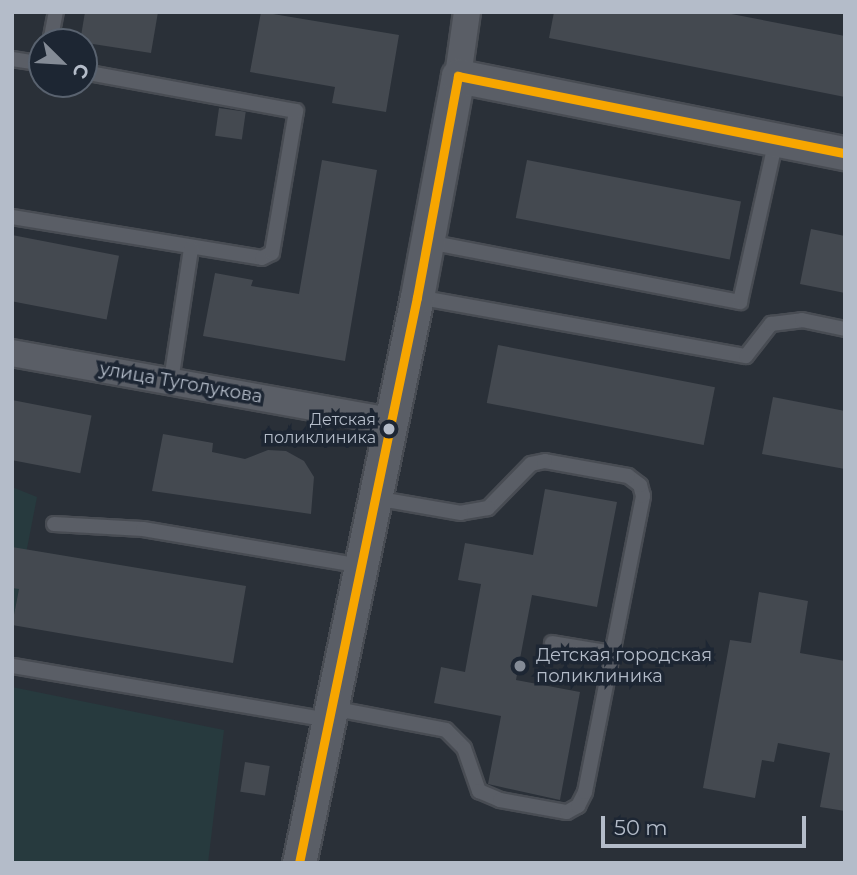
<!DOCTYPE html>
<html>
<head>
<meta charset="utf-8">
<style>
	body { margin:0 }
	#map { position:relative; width:857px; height:875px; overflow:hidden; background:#2a3038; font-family:Montserrat,sans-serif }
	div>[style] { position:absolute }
	.green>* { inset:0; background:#273a3e }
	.building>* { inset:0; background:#444950; transform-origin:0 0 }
	.roads { filter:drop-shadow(2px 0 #484c53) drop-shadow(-2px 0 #484c53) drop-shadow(0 2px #484c53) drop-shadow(0 -2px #484c53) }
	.service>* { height:14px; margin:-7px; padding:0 7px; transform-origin:7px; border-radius:7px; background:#5a5e66 }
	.minor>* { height:26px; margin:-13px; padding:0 13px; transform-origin:13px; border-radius:13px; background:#5a5e66 }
	.tertiary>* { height:33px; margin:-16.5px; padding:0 16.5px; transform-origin:16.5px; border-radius:16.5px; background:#5a5e66 }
	.bus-1>* { height:9px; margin:-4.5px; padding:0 4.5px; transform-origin:4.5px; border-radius:4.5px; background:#f7a600 }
	.dots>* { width:19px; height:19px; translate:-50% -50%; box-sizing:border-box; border:4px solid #1d2633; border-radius:50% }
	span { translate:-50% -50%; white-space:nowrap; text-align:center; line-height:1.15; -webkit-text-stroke:7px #1d2633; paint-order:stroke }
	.bus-label { font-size:16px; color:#b4bcc9 }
	.right { translate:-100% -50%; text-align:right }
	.street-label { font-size:18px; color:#b4bcc9 }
	.poi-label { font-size:18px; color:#b4bcc9 }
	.left { translate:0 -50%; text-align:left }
	.frame { position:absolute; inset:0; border:14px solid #b4bcc9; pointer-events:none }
	.north { position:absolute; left:28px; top:28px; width:70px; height:70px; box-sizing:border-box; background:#1d2633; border:2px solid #59626f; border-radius:50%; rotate:114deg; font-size:19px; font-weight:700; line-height:28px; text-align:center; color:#b4bcc9 }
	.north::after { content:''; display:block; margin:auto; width:24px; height:32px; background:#848b96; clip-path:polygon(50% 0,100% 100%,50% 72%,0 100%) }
	.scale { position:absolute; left:601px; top:816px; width:205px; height:32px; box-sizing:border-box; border:4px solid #b4bcc9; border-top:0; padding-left:9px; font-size:21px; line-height:24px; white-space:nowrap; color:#b4bcc9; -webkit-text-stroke:5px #1d2633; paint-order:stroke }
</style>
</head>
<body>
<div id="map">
	<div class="green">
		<i style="clip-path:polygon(12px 487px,37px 497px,12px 626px)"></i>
		<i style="clip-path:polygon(12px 687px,224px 730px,208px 863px,12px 863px)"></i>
	</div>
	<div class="building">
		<i style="clip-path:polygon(85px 12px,158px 12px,151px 53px,80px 42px)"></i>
		<i style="clip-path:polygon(261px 12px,399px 35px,386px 112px,332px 103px,335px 87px,250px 72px)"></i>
		<i style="clip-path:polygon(554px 12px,721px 12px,845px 36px,845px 97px,549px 38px)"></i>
		<i style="left:219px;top:108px;width:27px;height:28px;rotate:8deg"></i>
		<i style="clip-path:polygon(322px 160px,377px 170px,345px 361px,203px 336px,215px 273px,253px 280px,251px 286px,299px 294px)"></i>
		<i style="left:527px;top:160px;width:218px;height:59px;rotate:11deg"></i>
		<i style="clip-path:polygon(811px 229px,845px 236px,845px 293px,800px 284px)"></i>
		<i style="left:12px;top:235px;width:109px;height:65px;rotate:11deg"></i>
		<i style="left:498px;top:345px;width:221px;height:59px;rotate:11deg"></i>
		<i style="clip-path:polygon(773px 397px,845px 411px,845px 469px,762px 454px)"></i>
		<i style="left:12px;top:400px;width:81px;height:59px;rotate:11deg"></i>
		<i style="clip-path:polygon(163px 434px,213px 443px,212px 452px,245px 459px,268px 450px,286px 451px,304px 461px,314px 477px,311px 514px,152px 491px)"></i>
		<i style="clip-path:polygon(545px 489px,617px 502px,597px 607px,532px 595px,516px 680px,580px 692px,560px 800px,488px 784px,501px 716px,434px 703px,441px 667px,465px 672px,481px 584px,458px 580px,465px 543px,533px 555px)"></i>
		<i style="clip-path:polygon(12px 547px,246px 586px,233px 663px,12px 625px,19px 589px,12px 588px)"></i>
		<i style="clip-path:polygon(759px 592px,808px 601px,800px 653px,845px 661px,845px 811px,820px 807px,830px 753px,778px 743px,774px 762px,762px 760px,755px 798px,703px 788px,730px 640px,751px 643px)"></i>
		<i style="left:245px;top:762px;width:25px;height:30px;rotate:9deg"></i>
	</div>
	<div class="roads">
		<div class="service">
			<i style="left:50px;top:42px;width:31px;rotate:-79deg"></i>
			<i style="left:12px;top:59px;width:30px;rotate:9deg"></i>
			<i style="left:12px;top:217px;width:253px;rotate:9.3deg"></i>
			<i style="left:262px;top:258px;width:11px;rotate:-27deg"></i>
			<i style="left:272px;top:253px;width:144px;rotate:-80.4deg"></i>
			<i style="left:296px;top:111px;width:216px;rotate:-169.6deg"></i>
			<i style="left:428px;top:242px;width:318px;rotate:10.9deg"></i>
			<i style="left:740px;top:302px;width:167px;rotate:-77.5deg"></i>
			<i style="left:417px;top:297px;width:334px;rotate:10.2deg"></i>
			<i style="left:746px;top:356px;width:41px;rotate:-52deg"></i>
			<i style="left:771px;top:324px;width:31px;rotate:-7deg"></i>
			<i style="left:802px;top:320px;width:44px;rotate:11.8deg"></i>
			<i style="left:171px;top:381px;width:134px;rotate:-81.4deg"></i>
			<i style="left:54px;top:524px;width:89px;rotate:3.2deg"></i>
			<i style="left:143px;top:529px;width:221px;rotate:9.6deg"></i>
			<i style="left:552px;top:643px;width:61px;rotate:9.5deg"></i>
			<i style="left:13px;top:666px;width:321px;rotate:9.7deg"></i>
			<i style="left:331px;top:708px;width:117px;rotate:10.8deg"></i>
			<i style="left:446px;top:730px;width:25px;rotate:45deg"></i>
			<i style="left:464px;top:748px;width:46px;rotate:70.8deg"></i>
			<i style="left:479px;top:791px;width:23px;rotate:23deg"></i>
			<i style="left:500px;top:800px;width:68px;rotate:10.2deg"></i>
			<i style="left:567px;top:812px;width:13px;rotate:-29deg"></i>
			<i style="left:578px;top:806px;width:16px;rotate:-63deg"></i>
			<i style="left:585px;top:792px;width:302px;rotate:-78.9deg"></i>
			<i style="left:643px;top:496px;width:11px;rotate:-105deg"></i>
			<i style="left:640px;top:485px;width:15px;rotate:-143deg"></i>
			<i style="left:628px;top:476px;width:84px;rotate:-169.8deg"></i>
			<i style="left:545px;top:461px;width:14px;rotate:168deg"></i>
			<i style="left:531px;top:464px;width:62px;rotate:134.3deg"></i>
			<i style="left:488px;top:508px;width:27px;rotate:170deg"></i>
			<i style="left:461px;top:513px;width:87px;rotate:-170.1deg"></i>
		</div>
		<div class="minor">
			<i style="left:458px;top:76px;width:65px;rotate:-82deg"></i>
			<i style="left:12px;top:353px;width:384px;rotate:10.2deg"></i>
		</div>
		<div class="tertiary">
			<i style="left:299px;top:863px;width:578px;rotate:-78.22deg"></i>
			<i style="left:417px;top:297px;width:225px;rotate:-79.5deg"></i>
			<i style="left:458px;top:76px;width:395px;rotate:11.3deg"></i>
		</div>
	</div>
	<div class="bus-1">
		<i style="left:299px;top:863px;width:578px;rotate:-78.22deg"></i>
		<i style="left:417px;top:297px;width:225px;rotate:-79.5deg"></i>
		<i style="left:458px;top:76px;width:395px;rotate:11.3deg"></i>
	</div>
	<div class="dots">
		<i style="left:389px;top:429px;background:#b4bcc9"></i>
		<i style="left:520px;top:666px;background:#848b96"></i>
	</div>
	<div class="bus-label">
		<span class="right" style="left:376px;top:429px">Детская<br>поликлиника</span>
	</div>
	<div class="street-label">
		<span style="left:181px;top:383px;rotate:10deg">улица Туголукова</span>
	</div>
	<div class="poi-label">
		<span class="left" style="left:536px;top:666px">Детская городская<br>поликлиника</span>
	</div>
	<div class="frame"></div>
	<div class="north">С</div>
	<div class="scale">50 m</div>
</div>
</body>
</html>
